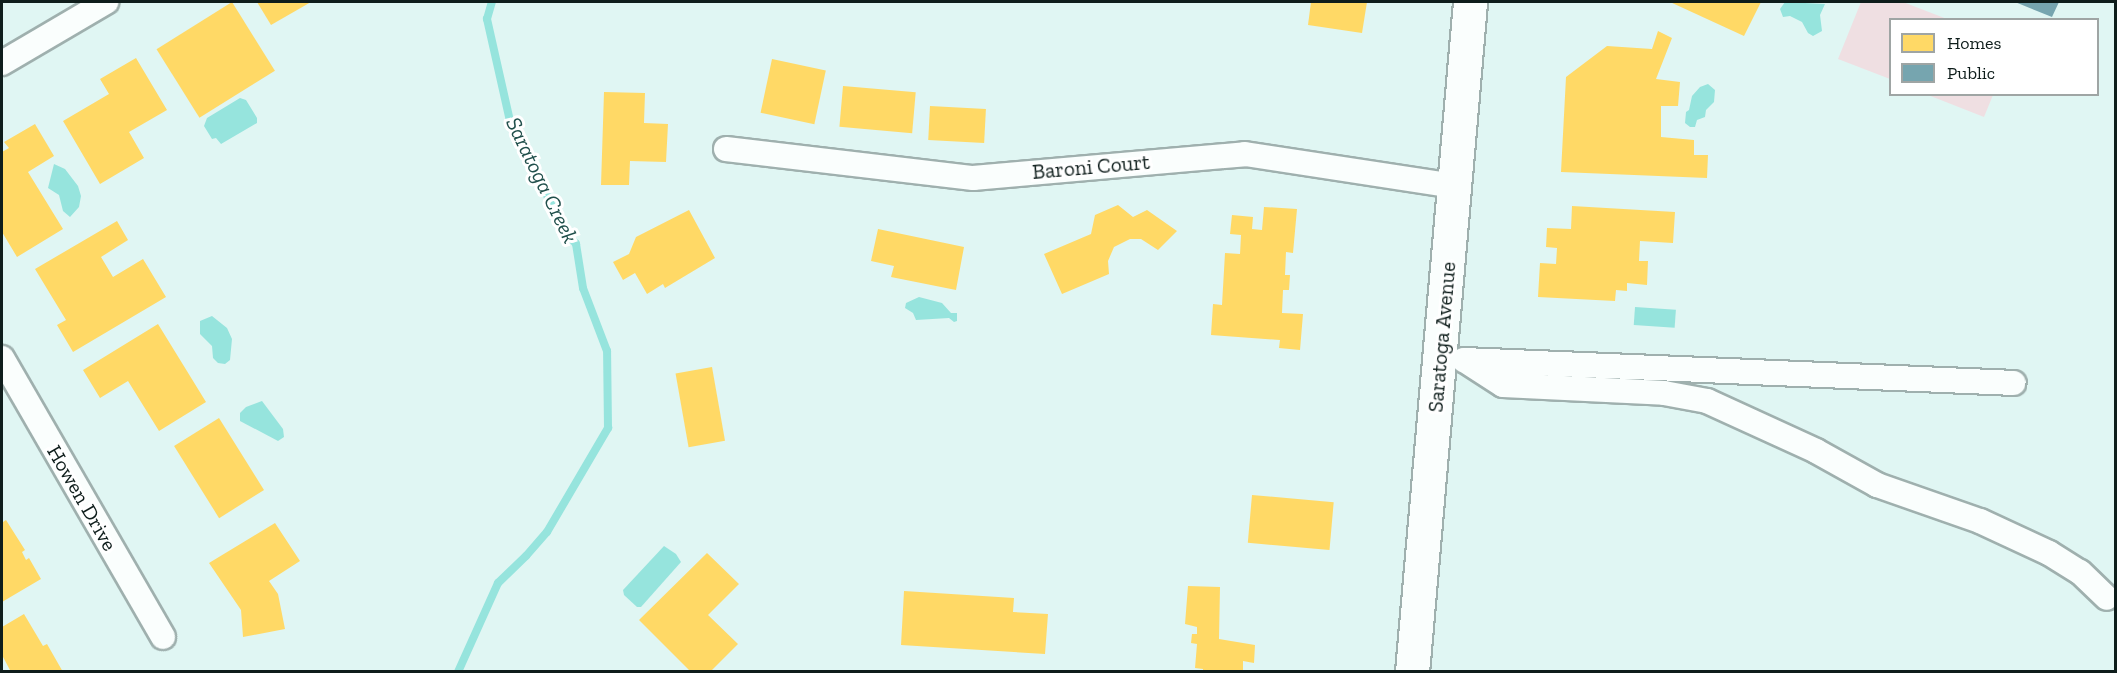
<!DOCTYPE html>
<html>
<head>
<meta charset="utf-8">
<style>
	body { margin:0 }
	#map { position:relative; width:2117px; height:673px; overflow:hidden; background:#e0f6f3; font-family:"Zilla Slab",serif }
	div>[style] { position:absolute }
	.green>* { inset:0; background:#efdfe2 }
	.water>* { inset:0; background:#96e4dd; transform-origin:0 0 }
	.homes>* { inset:0; background:#ffd966; transform-origin:0 0 }
	.public>* { inset:0; background:#76a5af }
	.stream>* { height:8px; margin:-4px; padding:0 4px; transform-origin:4px; border-radius:4px; background:#96e4dd }
	.roads { filter:drop-shadow(2px 0 #9fb0ae) drop-shadow(-2px 0 #9fb0ae) drop-shadow(0 2px #9fb0ae) drop-shadow(0 -2px #9fb0ae) }
	.street>* { height:24px; margin:-12px; padding:0 12px; transform-origin:12px; border-radius:12px; background:#fafefd }
	.primary>* { height:33px; margin:-16.5px; padding:0 16.5px; transform-origin:16.5px; border-radius:16.5px; background:#fafefd }
	span { translate:-50% -50%; white-space:nowrap; text-align:center; line-height:1.15; -webkit-text-stroke:6px #fff; paint-order:stroke }
	.street-label { font-size:21px; color:#0e1d1b }
	.water-label { font-size:22px; color:#204f4b; font-style:italic }
	.frame { position:absolute; inset:0; border:3px solid #0e1d1b; pointer-events:none }
	.legend { position:absolute; left:1889px; top:18px; width:210px; height:78px; box-sizing:border-box; background:#fff; border:2px solid #9fa5a4; margin:0; padding:8px 10px; list-style:none; font-size:18px; color:#0e1d1b }
	.legend li { display:flex; align-items:center; gap:12px; height:30px }
	.legend b { width:30px; border:2px solid #9fa5a4 }
</style>
</head>
<body>
<div id="map">
	<div class="green">
		<i style="clip-path:polygon(1861px 2px,1903px 2px,1947px 19px,1890px 20px,1890px 79px,1838px 59px)"></i>
		<i style="clip-path:polygon(1928px 95px,1993px 94px,1993px 95px,1984px 117px)"></i>
	</div>
	<div class="water">
		<i style="clip-path:polygon(1785px 2px,1825px 4px,1820px 15px,1822px 31px,1813px 36px,1808px 33px,1802px 22px,1790px 16px,1783px 17px,1780px 9px)"></i>
		<i style="clip-path:polygon(1708px 84px,1715px 90px,1714px 102px,1706px 110px,1705px 117px,1697px 120px,1695px 127px,1690px 127px,1685px 123px,1686px 112px,1689px 110px,1692px 96px,1700px 87px)"></i>
		<i style="clip-path:polygon(240px 98px,246px 100px,257px 118px,257px 123px,221px 144px,216px 138px,212px 139px,204px 126px,207px 118px)"></i>
		<i style="clip-path:polygon(54px 164px,65px 169px,78px 186px,81px 196px,79px 207px,70px 217px,63px 211px,59px 195px,48px 188px)"></i>
		<i style="clip-path:polygon(919px 297px,942px 303px,951px 313px,957px 313px,957px 321px,954px 322px,949px 318px,916px 320px,913px 313px,905px 308px,906px 303px)"></i>
		<i style="left:1635px;top:307px;width:41px;height:18px;rotate:4deg"></i>
		<i style="clip-path:polygon(212px 316px,227px 328px,232px 339px,230px 360px,225px 364px,218px 363px,213px 358px,212px 346px,200px 334px,200px 321px)"></i>
		<i style="clip-path:polygon(262px 401px,283px 429px,284px 437px,278px 441px,240px 421px,240px 413px,246px 407px)"></i>
		<i style="clip-path:polygon(664px 546px,676px 554px,681px 562px,641px 607px,637px 607px,624px 595px,623px 590px)"></i>
	</div>
	<div class="homes">
		<i style="left:232px;top:2px;width:81px;height:89px;rotate:58deg"></i>
		<i style="clip-path:polygon(257px 2px,311px 2px,271px 25px)"></i>
		<i style="clip-path:polygon(1311px 2px,1367px 2px,1362px 33px,1308px 25px)"></i>
		<i style="clip-path:polygon(1670px 2px,1761px 2px,1744px 36px)"></i>
		<i style="clip-path:polygon(1658px 31px,1672px 38px,1656px 79px,1680px 82px,1678px 106px,1661px 106px,1661px 137px,1694px 140px,1694px 155px,1708px 155px,1707px 178px,1561px 172px,1566px 77px,1607px 46px,1652px 49px)"></i>
		<i style="clip-path:polygon(136px 58px,167px 110px,129px 132px,144px 158px,100px 184px,63px 121px,109px 94px,100px 79px)"></i>
		<i style="left:772px;top:59px;width:55px;height:55px;rotate:12deg"></i>
		<i style="left:843px;top:86px;width:73px;height:41px;rotate:5deg"></i>
		<i style="clip-path:polygon(604px 92px,645px 93px,644px 123px,668px 124px,666px 162px,630px 161px,629px 185px,601px 185px)"></i>
		<i style="left:930px;top:106px;width:56px;height:34px;rotate:3deg"></i>
		<i style="clip-path:polygon(35px 124px,54px 156px,28px 172px,63px 229px,17px 257px,2px 232px,2px 152px,9px 148px,4px 142px)"></i>
		<i style="clip-path:polygon(1118px 205px,1133px 217px,1147px 210px,1177px 231px,1158px 250px,1141px 239px,1130px 239px,1114px 247px,1108px 261px,1109px 274px,1062px 294px,1044px 254px,1091px 234px,1095px 215px)"></i>
		<i style="clip-path:polygon(1572px 206px,1675px 212px,1673px 243px,1640px 241px,1639px 261px,1648px 261px,1647px 285px,1627px 283px,1627px 291px,1616px 290px,1615px 301px,1538px 297px,1540px 263px,1556px 264px,1557px 248px,1546px 247px,1547px 228px,1571px 229px)"></i>
		<i style="clip-path:polygon(1264px 207px,1297px 209px,1293px 253px,1286px 252px,1285px 275px,1290px 275px,1289px 290px,1283px 290px,1282px 313px,1303px 314px,1300px 350px,1279px 348px,1280px 340px,1211px 335px,1213px 304px,1222px 305px,1225px 253px,1240px 254px,1241px 235px,1230px 234px,1232px 215px,1253px 217px,1252px 229px,1262px 230px)"></i>
		<i style="clip-path:polygon(689px 210px,715px 258px,665px 288px,663px 284px,647px 294px,635px 273px,623px 280px,613px 262px,629px 254px,636px 237px)"></i>
		<i style="clip-path:polygon(117px 221px,128px 240px,101px 257px,113px 277px,143px 259px,166px 297px,73px 352px,57px 325px,66px 320px,35px 269px)"></i>
		<i style="clip-path:polygon(878px 229px,964px 247px,956px 290px,891px 277px,894px 266px,871px 261px)"></i>
		<i style="clip-path:polygon(158px 324px,206px 402px,159px 431px,128px 381px,100px 398px,83px 370px)"></i>
		<i style="left:712px;top:367px;width:75px;height:37px;rotate:80deg"></i>
		<i style="left:219px;top:418px;width:85px;height:53px;rotate:58deg"></i>
		<i style="left:1252px;top:495px;width:82px;height:48px;rotate:5deg"></i>
		<i style="clip-path:polygon(2px 519px,3px 522px,6px 520px,25px 550px,22px 552px,26px 560px,29px 558px,41px 579px,2px 602px)"></i>
		<i style="clip-path:polygon(275px 523px,300px 561px,269px 581px,278px 594px,285px 629px,243px 637px,241px 610px,209px 563px)"></i>
		<i style="clip-path:polygon(707px 553px,739px 584px,708px 615px,738px 644px,710px 672px,691px 672px,639px 620px)"></i>
		<i style="clip-path:polygon(1188px 586px,1220px 587px,1219px 639px,1255px 645px,1254px 663px,1243px 661px,1243px 672px,1203px 672px,1203px 669px,1195px 668px,1197px 644px,1191px 643px,1192px 634px,1197px 634px,1197px 627px,1185px 624px)"></i>
		<i style="clip-path:polygon(904px 591px,1014px 598px,1013px 612px,1048px 614px,1045px 654px,901px 645px)"></i>
		<i style="clip-path:polygon(24px 614px,43px 646px,47px 644px,63px 672px,11px 672px,2px 655px,2px 627px)"></i>
	</div>
	<div class="public">
		<i style="clip-path:polygon(2015px 2px,2059px 2px,2052px 17px)"></i>
	</div>
	<div class="stream">
		<i style="left:458px;top:672px;width:98px;rotate:-65.8deg"></i>
		<i style="left:498px;top:583px;width:39px;rotate:-44deg"></i>
		<i style="left:526px;top:556px;width:32px;rotate:-49deg"></i>
		<i style="left:547px;top:532px;width:121px;rotate:-59.6deg"></i>
		<i style="left:608px;top:428px;width:77px;rotate:-90.7deg"></i>
		<i style="left:607px;top:351px;width:67px;rotate:-110.9deg"></i>
		<i style="left:583px;top:288px;width:45px;rotate:-99deg"></i>
		<i style="left:576px;top:244px;width:21px;rotate:-131deg"></i>
		<i style="left:562px;top:228px;width:108px;rotate:-114.7deg"></i>
		<i style="left:517px;top:130px;width:11px;rotate:-128deg"></i>
		<i style="left:510px;top:121px;width:105px;rotate:-102.7deg"></i>
		<i style="left:487px;top:19px;width:18px;rotate:-74deg"></i>
	</div>
	<div class="roads">
		<div class="street">
			<i style="left:2px;top:63px;width:121px;rotate:-30.4deg"></i>
			<i style="left:726px;top:149px;width:249px;rotate:6.7deg"></i>
			<i style="left:973px;top:178px;width:273px;rotate:-5deg"></i>
			<i style="left:1245px;top:154px;width:211px;rotate:8.7deg"></i>
			<i style="left:2px;top:358px;width:322px;rotate:60deg"></i>
			<i style="left:1464px;top:360px;width:46px;rotate:32.7deg"></i>
			<i style="left:1503px;top:385px;width:161px;rotate:2.8deg"></i>
			<i style="left:1664px;top:393px;width:44px;rotate:10.5deg"></i>
			<i style="left:1707px;top:401px;width:120px;rotate:24.6deg"></i>
			<i style="left:1816px;top:451px;width:70px;rotate:29.1deg"></i>
			<i style="left:1877px;top:485px;width:109px;rotate:19.3deg"></i>
			<i style="left:1980px;top:521px;width:76px;rotate:24.9deg"></i>
			<i style="left:2049px;top:553px;width:36px;rotate:32deg"></i>
			<i style="left:2080px;top:572px;width:37px;rotate:44deg"></i>
			<i style="left:1464px;top:360px;width:550px;rotate:2.39deg"></i>
		</div>
		<div class="primary">
			<i style="left:1412px;top:672px;width:673px;rotate:-85.05deg"></i>
		</div>
	</div>
	<div class="street-label">
		<span style="left:1091px;top:167px;rotate:-5deg">Baroni Court</span>
		<span style="left:1442px;top:337px;rotate:-85deg">Saratoga Avenue</span>
		<span style="left:82px;top:498px;rotate:60deg">Howen Drive</span>
	</div>
	<div class="water-label">
		<span style="left:542px;top:180px;rotate:64deg">Saratoga Creek</span>
	</div>
	<div class="frame"></div>
	<ul class="legend">
	<li><b style="height:16px;background:#ffd966"></b>Homes</li>
	<li><b style="height:16px;background:#76a5af"></b>Public</li>
	</ul>
</div>
</body>
</html>
